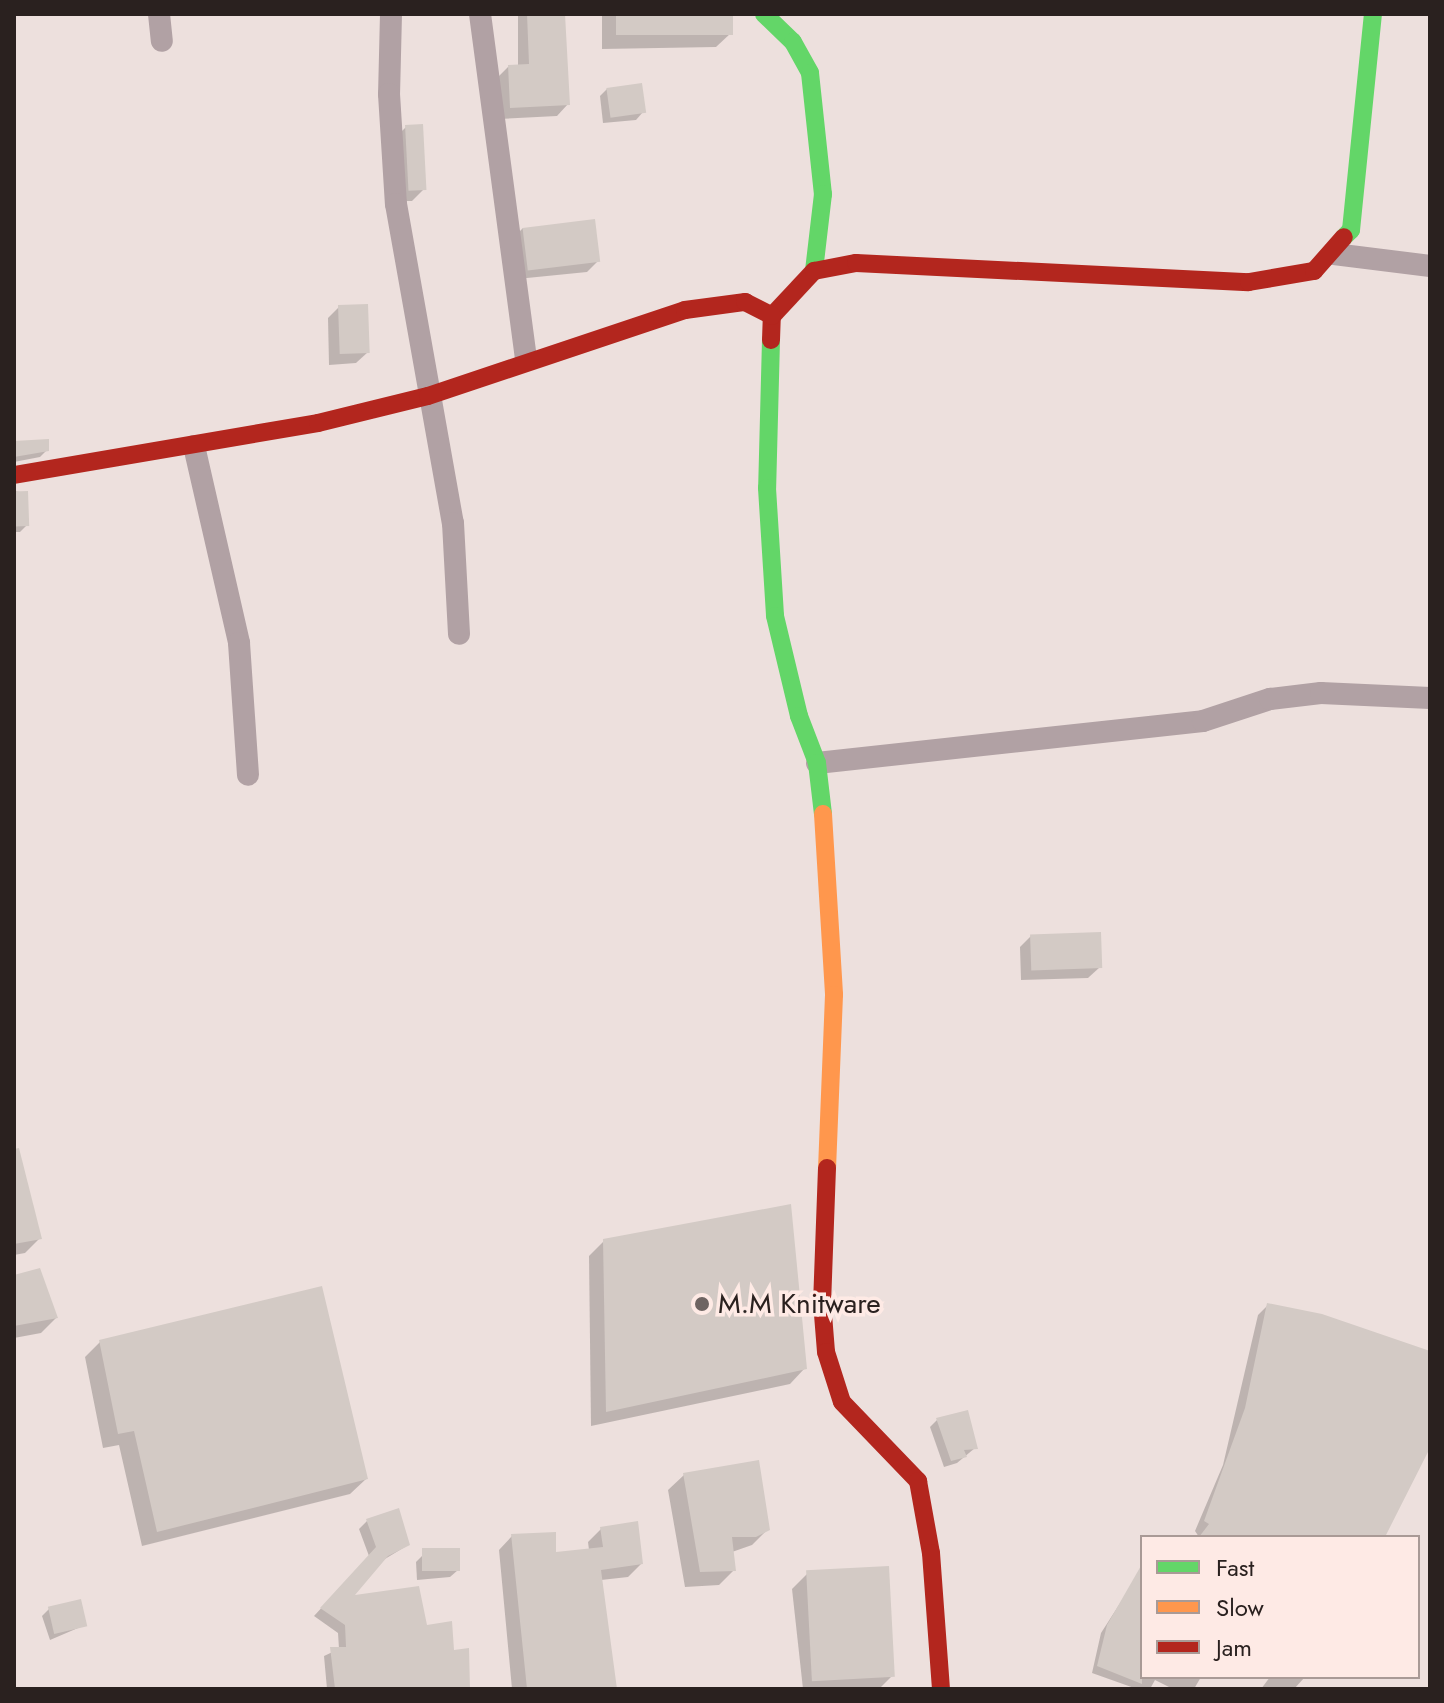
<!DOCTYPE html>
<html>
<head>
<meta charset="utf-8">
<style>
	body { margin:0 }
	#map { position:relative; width:1444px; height:1703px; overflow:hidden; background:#ede0dd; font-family:Jost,sans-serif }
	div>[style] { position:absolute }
	.shadow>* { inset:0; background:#0003 }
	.building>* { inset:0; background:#d3cac5; transform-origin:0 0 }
	.street>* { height:22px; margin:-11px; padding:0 11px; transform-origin:11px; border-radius:11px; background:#b1a1a4 }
	.fast>* { height:18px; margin:-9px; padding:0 9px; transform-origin:9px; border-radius:9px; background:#63d668 }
	.slow>* { height:18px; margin:-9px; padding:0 9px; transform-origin:9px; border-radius:9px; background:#ff974d }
	.jam>* { height:18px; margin:-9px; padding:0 9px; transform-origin:9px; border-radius:9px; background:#b3261e }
	.dots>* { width:22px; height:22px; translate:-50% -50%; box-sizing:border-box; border:4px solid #feeae5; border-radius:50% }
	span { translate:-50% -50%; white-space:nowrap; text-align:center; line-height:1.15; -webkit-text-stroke:7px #feeae5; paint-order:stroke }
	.poi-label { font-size:28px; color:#2a211f }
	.left { translate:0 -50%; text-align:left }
	.frame { position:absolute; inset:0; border:16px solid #2a211f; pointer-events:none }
	.legend { position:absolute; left:1140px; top:1535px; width:280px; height:144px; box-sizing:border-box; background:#feeae5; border:2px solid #a99a96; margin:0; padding:10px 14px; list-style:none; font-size:24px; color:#2a211f }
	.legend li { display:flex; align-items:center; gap:16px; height:40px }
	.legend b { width:40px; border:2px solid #a99a96 }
</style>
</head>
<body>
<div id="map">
	<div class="shadow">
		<i style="clip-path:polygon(518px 14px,563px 14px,568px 104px,557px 116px,499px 119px,497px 78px,508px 67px,518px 66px)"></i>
		<i style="clip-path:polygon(602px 14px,731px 14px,731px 33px,716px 47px,602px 49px)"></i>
		<i style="clip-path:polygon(607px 89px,643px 112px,636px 120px,603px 123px,600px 96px)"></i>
		<i style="clip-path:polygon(406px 127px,424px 189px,412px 201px,399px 201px,395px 138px)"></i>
		<i style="clip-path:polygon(523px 228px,598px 261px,587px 272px,517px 279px,512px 239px)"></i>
		<i style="clip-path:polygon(339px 307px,368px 352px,356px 363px,329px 365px,328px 318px)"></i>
		<i style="clip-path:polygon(14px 443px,47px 450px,40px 457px,14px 462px)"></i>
		<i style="clip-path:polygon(14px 491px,26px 493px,27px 525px,20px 532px,14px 532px)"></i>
		<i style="clip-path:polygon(1031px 936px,1100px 967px,1088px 978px,1021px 980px,1020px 947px)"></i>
		<i style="clip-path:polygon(14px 1168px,40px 1238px,25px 1253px,14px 1255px)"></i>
		<i style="clip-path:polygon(604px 1241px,805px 1368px,790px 1384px,591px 1426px,589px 1256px)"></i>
		<i style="clip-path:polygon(14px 1277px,56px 1318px,41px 1333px,14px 1338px)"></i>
		<i style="clip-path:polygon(1268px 1305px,1430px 1353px,1430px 1443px,1383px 1537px,1199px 1537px,1195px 1531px,1223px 1465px,1258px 1315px)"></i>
		<i style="clip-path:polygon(100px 1342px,366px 1479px,350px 1494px,142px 1546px,119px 1445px,103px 1448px,85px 1357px)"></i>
		<i style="clip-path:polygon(937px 1420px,975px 1448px,957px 1463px,944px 1467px,930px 1427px)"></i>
		<i style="clip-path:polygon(684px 1475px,768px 1529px,752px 1545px,732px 1552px,734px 1570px,719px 1585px,685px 1587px,668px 1490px)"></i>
		<i style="clip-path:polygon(367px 1521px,408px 1545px,380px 1562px,350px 1597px,425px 1627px,452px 1652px,468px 1689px,327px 1689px,324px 1656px,339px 1649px,338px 1633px,314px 1616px,369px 1556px,359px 1529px)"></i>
		<i style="clip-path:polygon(601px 1529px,641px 1564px,628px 1577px,601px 1580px,615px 1689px,512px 1689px,499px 1550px,512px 1536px,554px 1554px,589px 1550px,588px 1542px)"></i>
		<i style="clip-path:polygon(423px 1555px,458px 1570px,450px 1577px,417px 1580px,416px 1562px)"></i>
		<i style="clip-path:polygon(807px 1574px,892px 1676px,879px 1689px,803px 1689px,792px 1589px)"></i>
		<i style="clip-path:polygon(1135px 1580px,1142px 1586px,1142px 1677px,1201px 1677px,1194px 1689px,1173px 1689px,1155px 1680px,1150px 1689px,1137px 1689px,1092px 1673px,1101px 1633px)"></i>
		<i style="clip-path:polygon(49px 1609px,85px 1625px,50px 1640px,42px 1616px)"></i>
		<i style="clip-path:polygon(1270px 1677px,1305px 1677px,1294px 1689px,1261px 1689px)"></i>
	</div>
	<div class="building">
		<i style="clip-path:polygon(527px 14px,565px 14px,570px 105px,510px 108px,508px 65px,529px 64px)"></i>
		<i style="left:616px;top:14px;width:117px;height:21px"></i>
		<i style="left:642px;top:83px;width:30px;height:36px;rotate:82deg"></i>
		<i style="left:423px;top:124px;width:66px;height:18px;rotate:87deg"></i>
		<i style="left:595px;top:219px;width:43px;height:73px;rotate:83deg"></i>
		<i style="left:368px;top:304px;width:49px;height:30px;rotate:88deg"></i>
		<i style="clip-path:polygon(49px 439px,49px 451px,14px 457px,14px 441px)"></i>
		<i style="left:28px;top:491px;width:35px;height:14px;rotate:88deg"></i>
		<i style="left:1101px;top:932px;width:36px;height:71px;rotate:88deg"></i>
		<i style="clip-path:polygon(19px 1148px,42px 1239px,14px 1244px,14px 1149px)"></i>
		<i style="clip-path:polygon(791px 1204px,807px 1369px,606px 1412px,603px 1239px)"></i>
		<i style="clip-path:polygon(40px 1268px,58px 1318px,14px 1326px,14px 1275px)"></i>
		<i style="clip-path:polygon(322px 1286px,368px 1479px,157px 1532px,134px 1431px,118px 1434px,99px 1340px)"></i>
		<i style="clip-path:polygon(1267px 1303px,1322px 1314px,1430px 1351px,1430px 1448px,1385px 1537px,1199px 1537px,1209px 1524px,1204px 1521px,1245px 1408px)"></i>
		<i style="clip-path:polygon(968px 1410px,978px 1449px,964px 1450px,967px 1457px,951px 1461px,936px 1418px)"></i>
		<i style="clip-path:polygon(759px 1460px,770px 1530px,756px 1537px,732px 1537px,736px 1571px,700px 1572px,683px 1473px)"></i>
		<i style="clip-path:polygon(399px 1508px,410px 1545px,388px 1556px,355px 1595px,419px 1586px,427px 1625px,452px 1621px,454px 1650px,469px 1648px,470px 1689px,335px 1689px,330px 1647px,346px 1647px,345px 1625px,320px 1608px,376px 1547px,366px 1519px)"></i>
		<i style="clip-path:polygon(638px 1521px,643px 1564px,601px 1570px,617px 1689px,527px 1689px,511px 1534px,556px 1532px,556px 1552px,603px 1547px,600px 1527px)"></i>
		<i style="left:460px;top:1548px;width:23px;height:38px;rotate:90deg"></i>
		<i style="clip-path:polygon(1142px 1564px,1142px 1684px,1097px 1666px,1107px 1625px)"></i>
		<i style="left:889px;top:1566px;width:111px;height:83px;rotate:87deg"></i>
		<i style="left:81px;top:1599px;width:28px;height:34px;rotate:77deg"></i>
	</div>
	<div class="street">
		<i style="left:159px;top:14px;width:27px;rotate:84deg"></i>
		<i style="left:391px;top:14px;width:80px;rotate:91.4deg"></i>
		<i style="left:389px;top:94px;width:110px;rotate:86.4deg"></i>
		<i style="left:396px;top:204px;width:324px;rotate:79.9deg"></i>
		<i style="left:453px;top:523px;width:111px;rotate:86.9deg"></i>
		<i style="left:480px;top:14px;width:349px;rotate:82.4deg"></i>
		<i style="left:1334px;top:254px;width:97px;rotate:7.1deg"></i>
		<i style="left:194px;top:446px;width:202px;rotate:77.1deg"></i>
		<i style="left:239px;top:643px;width:132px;rotate:86.1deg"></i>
		<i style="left:817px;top:763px;width:388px;rotate:-6.2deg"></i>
		<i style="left:1203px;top:721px;width:71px;rotate:-18.2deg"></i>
		<i style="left:1270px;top:699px;width:51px;rotate:-6.7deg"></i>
		<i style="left:1321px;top:693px;width:109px;rotate:2.6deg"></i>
	</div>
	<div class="fast">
		<i style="left:764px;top:14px;width:40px;rotate:44deg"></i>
		<i style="left:793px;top:42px;width:35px;rotate:61deg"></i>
		<i style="left:810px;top:73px;width:122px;rotate:83.9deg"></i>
		<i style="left:823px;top:194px;width:78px;rotate:96.7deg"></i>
		<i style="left:1344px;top:237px;width:10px;rotate:-45deg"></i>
		<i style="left:1351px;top:230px;width:217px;rotate:-84.2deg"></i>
		<i style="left:771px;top:340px;width:148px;rotate:91.5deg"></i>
		<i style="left:767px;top:488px;width:128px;rotate:86.4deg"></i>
		<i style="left:775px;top:616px;width:103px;rotate:76.5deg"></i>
		<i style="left:799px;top:716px;width:50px;rotate:69deg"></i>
		<i style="left:817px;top:763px;width:51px;rotate:83.3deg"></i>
	</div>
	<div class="slow">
		<i style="left:823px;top:814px;width:181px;rotate:86.5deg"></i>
		<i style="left:834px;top:995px;width:173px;rotate:92.3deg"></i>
	</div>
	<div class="jam">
		<i style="left:771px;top:340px;width:24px;rotate:-88deg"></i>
		<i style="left:772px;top:316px;width:62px;rotate:-47deg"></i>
		<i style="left:814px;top:271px;width:43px;rotate:-10.8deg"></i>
		<i style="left:856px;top:263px;width:393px;rotate:2.8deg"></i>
		<i style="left:1249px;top:282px;width:66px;rotate:-9.6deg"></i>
		<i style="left:1314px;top:271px;width:45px;rotate:-48.6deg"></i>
		<i style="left:14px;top:475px;width:308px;rotate:-9.7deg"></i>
		<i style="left:318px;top:423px;width:113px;rotate:-13.8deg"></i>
		<i style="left:428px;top:396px;width:271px;rotate:-18.5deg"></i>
		<i style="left:685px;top:310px;width:61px;rotate:-7.6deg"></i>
		<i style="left:745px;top:302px;width:30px;rotate:27deg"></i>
		<i style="left:827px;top:1168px;width:134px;rotate:92.1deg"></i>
		<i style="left:822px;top:1302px;width:50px;rotate:85.4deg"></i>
		<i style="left:826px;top:1352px;width:52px;rotate:72.3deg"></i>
		<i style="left:842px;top:1402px;width:110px;rotate:46.1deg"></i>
		<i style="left:918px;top:1481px;width:73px;rotate:79.8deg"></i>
		<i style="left:931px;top:1553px;width:136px;rotate:85.8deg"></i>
	</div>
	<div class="dots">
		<i style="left:702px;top:1304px;background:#6e6462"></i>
	</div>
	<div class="poi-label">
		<span class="left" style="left:718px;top:1304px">M.M Knitware</span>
	</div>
	<div class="frame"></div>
	<ul class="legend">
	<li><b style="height:10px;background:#63d668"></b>Fast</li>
	<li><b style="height:10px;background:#ff974d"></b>Slow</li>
	<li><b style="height:10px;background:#b3261e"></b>Jam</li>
	</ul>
</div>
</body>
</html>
